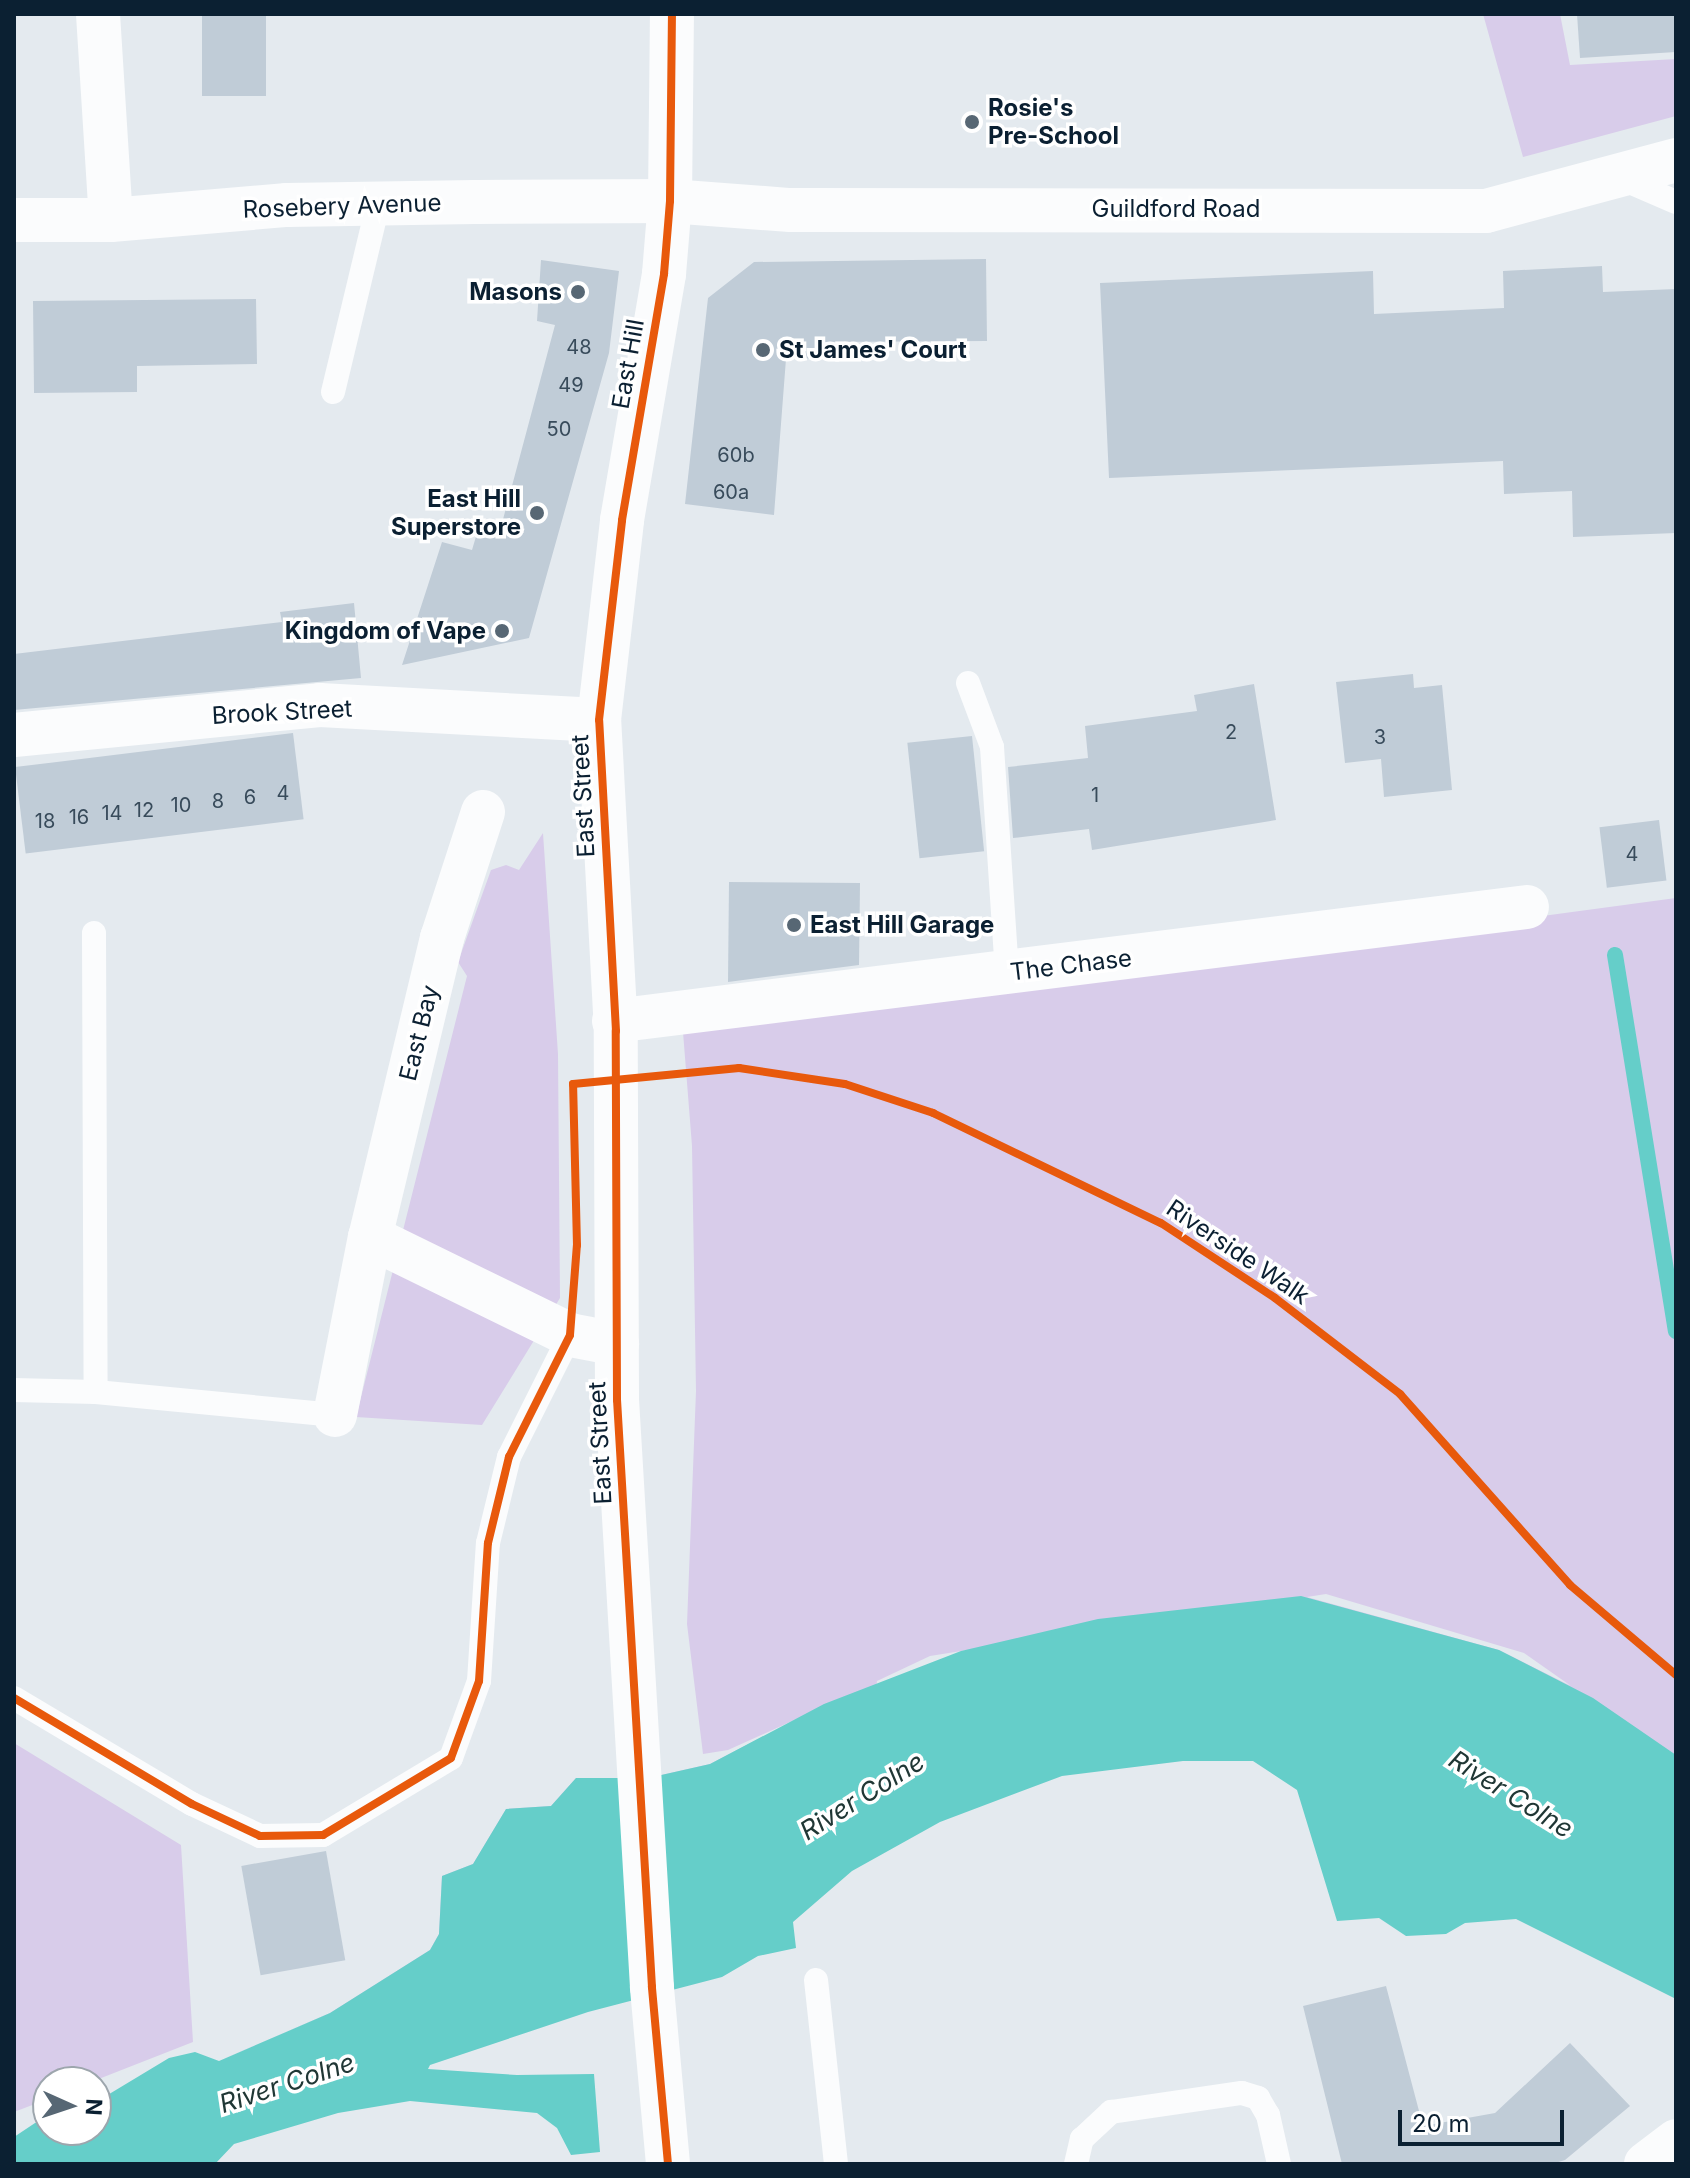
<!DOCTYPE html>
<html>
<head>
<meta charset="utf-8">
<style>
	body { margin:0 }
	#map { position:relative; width:1690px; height:2178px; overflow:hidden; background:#e4eaef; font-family:Inter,sans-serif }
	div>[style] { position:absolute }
	.green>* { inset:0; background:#d8ccea }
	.water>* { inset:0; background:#65cec9 }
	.stream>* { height:16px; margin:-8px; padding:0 8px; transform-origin:8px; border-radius:8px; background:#65cec9 }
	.building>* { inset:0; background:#c0ccd7; transform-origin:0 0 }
	.lane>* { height:24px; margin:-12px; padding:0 12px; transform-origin:12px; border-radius:12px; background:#fbfcfd }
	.street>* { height:44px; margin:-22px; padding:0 22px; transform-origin:22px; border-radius:22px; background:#fbfcfd }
	.secondary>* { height:44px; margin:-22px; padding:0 22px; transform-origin:22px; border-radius:22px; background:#fbfcfd }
	.cycleway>* { height:8px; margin:-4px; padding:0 4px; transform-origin:4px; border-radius:4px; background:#e8590c }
	.dots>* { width:22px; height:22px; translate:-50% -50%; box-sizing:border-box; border:4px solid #fff; border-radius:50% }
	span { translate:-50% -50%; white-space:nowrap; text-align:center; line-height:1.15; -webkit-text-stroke:7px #fff; paint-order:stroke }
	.number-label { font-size:20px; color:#384b5b }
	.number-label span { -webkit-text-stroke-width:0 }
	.poi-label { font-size:24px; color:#0b2032; font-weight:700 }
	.left { translate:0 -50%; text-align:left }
	.right { translate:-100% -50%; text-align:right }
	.street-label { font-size:24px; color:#0b2032 }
	.water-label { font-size:26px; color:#203735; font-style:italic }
	.frame { position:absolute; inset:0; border:16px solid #0b2032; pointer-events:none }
	.north { position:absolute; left:32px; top:2066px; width:80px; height:80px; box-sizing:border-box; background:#fff; border:2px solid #9da6ad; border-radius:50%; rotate:93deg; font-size:22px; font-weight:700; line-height:32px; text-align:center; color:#0b2032 }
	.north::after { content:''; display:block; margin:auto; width:28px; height:36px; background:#576774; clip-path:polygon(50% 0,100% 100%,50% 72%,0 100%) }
	.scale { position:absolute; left:1398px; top:2110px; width:166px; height:36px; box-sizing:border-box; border:4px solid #0b2032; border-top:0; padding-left:10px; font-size:24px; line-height:28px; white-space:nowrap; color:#0b2032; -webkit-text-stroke:6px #fff; paint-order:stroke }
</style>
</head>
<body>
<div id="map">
	<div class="green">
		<i style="clip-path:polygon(1483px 14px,1560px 14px,1570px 65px,1676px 59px,1676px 116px,1523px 157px)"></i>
		<i style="clip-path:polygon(543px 833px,558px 1054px,560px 1298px,482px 1425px,356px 1417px,467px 976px,458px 962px,491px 870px,506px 865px,519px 870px)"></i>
		<i style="clip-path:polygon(evenodd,1676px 898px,1676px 1770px,1291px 1599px,930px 1656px,877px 1681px,865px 1785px,223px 2059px,330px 2013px,430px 1950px,439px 1934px,442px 1876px,473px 1864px,506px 1809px,551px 1806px,576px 1778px,648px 1778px,710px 1764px,801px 1717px,728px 1750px,703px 1754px,687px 1624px,696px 1391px,692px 1146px,683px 1032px,1676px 898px,1326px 1594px,1524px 1653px,1571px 1686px,1499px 1650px,1307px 1597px,1326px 1594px)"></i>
		<i style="clip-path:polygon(14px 1743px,181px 1845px,193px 2042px,91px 2082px,48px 2082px,48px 2099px,14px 2112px)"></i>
	</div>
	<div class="water">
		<i style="clip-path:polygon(1301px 1596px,1499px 1650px,1593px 1698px,1676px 1755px,1676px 1999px,1516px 1919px,1465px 1923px,1446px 1934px,1406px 1936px,1379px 1918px,1337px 1921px,1297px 1790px,1253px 1761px,1183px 1761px,1062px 1776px,940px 1822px,852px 1871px,793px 1922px,796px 1948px,758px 1956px,722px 1977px,588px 2012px,430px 2065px,428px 2069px,517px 2075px,594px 2074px,600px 2152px,571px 2155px,557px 2128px,537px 2113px,410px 2101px,338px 2113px,234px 2144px,215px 2164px,14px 2164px,14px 2137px,35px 2123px,48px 2119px,48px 2130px,96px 2130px,96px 2102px,169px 2058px,195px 2052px,219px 2061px,330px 2013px,430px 1950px,439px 1934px,442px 1876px,473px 1864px,506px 1809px,551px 1806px,576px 1778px,648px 1778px,710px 1764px,824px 1704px,961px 1651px,1098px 1619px)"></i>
	</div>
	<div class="stream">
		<i style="left:1615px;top:955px;width:381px;rotate:80.8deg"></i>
	</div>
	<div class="building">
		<i style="left:202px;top:14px;width:64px;height:82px"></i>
		<i style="clip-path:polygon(1577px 14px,1676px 14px,1676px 52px,1580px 58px)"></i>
		<i style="clip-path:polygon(986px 259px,987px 341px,823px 342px,823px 358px,786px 359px,774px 515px,685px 504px,708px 298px,754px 262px)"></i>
		<i style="clip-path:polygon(541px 260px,619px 271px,609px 353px,529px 638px,402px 665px,442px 542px,472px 550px,477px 533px,498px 538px,555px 325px,537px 321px)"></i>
		<i style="clip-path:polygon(1602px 266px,1603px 292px,1676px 289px,1676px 533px,1573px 537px,1572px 491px,1504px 494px,1503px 461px,1109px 478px,1100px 283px,1373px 271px,1374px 314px,1504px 308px,1503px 271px)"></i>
		<i style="clip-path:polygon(256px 299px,257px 364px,137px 366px,137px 392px,34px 393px,33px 301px)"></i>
		<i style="clip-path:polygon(354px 603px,361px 678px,14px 710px,14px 654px,282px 622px,280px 612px)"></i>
		<i style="clip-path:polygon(1413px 674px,1414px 688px,1442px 685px,1452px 790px,1384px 797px,1381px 759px,1345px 763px,1336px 682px)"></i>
		<i style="clip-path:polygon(1254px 684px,1276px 820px,1092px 850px,1089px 829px,1013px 838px,1008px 767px,1088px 758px,1085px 726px,1197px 711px,1194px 695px)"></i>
		<i style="left:293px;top:733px;width:87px;height:280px;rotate:83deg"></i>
		<i style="left:972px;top:736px;width:116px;height:65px;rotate:84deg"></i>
		<i style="left:1659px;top:820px;width:61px;height:60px;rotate:83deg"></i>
		<i style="clip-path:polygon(729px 882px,860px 883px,859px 965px,728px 982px)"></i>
		<i style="left:326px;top:1851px;width:111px;height:86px;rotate:80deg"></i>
		<i style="clip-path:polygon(1386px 1986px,1423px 2126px,1495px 2113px,1570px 2043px,1630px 2106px,1565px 2160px,1552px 2164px,1342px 2164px,1303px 2006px)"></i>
	</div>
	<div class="lane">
		<i style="left:1618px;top:177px;width:63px;rotate:23.3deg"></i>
		<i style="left:333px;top:392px;width:193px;rotate:-76.5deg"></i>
		<i style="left:968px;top:683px;width:68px;rotate:69.4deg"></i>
		<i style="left:992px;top:747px;width:226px;rotate:86.2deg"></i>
		<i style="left:94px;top:933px;width:459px;rotate:89.8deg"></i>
		<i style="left:14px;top:1390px;width:82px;rotate:1.4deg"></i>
		<i style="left:96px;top:1392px;width:240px;rotate:5.5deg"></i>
		<i style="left:14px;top:1698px;width:207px;rotate:30.8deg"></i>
		<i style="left:192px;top:1804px;width:75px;rotate:25.2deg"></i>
		<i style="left:260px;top:1836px;width:63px;rotate:-0.9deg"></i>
		<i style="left:323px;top:1835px;width:149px;rotate:-31deg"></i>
		<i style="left:451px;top:1758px;width:82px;rotate:-70deg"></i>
		<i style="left:479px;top:1681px;width:138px;rotate:-86.3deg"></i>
		<i style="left:488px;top:1543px;width:89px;rotate:-76.3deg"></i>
		<i style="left:509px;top:1457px;width:136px;rotate:-63.4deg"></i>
		<i style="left:816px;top:1980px;width:185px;rotate:83.8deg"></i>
		<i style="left:1076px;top:2164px;width:26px;rotate:-77deg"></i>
		<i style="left:1082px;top:2139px;width:40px;rotate:-43deg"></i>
		<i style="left:1111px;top:2112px;width:132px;rotate:-8.3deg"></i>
		<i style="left:1242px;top:2093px;width:17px;rotate:17deg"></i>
		<i style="left:1258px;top:2098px;width:20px;rotate:60deg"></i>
		<i style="left:1268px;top:2115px;width:50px;rotate:77.3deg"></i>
	</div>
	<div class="street">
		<i style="left:98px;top:14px;width:206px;rotate:86.4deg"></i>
		<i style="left:14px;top:220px;width:97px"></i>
		<i style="left:111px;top:220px;width:177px;rotate:-4.9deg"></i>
		<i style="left:287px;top:205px;width:188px;rotate:-0.9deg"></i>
		<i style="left:475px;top:202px;width:195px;rotate:-0.3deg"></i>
		<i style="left:670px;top:201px;width:121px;rotate:4.3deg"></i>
		<i style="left:791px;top:210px;width:695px;rotate:0.08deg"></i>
		<i style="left:1486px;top:211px;width:197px;rotate:-15deg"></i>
		<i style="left:483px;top:812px;width:133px;rotate:108deg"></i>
		<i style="left:442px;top:938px;width:308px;rotate:103.5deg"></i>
		<i style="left:370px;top:1237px;width:223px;rotate:26.1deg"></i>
		<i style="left:570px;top:1335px;width:48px;rotate:10.8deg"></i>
		<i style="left:614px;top:1021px;width:920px;rotate:-7.12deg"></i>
		<i style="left:335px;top:1415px;width:181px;rotate:-78.9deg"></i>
		<i style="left:1646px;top:2164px;width:38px;rotate:-37deg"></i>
	</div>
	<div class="secondary">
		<i style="left:14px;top:735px;width:307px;rotate:-5.6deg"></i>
		<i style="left:320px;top:705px;width:279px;rotate:3.1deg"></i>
		<i style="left:668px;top:2164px;width:178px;rotate:-95.2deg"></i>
		<i style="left:652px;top:1987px;width:588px;rotate:-93.41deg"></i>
		<i style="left:617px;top:1400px;width:369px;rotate:-90.2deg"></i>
		<i style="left:616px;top:1031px;width:311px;rotate:-93.1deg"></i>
		<i style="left:599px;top:720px;width:201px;rotate:-83.4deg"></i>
		<i style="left:622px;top:520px;width:250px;rotate:-80.3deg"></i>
		<i style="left:664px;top:274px;width:73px;rotate:-85.3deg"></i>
		<i style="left:670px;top:201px;width:187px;rotate:-89.4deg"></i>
	</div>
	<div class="cycleway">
		<i style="left:14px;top:1698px;width:207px;rotate:30.8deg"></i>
		<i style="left:192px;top:1804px;width:75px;rotate:25.2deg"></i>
		<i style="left:260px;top:1836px;width:63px;rotate:-0.9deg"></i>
		<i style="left:323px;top:1835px;width:149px;rotate:-31deg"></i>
		<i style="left:451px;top:1758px;width:82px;rotate:-70deg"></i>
		<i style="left:479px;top:1681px;width:138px;rotate:-86.3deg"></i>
		<i style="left:488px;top:1543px;width:89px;rotate:-76.3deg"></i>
		<i style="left:509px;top:1457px;width:136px;rotate:-63.4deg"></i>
		<i style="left:570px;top:1335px;width:90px;rotate:-85.6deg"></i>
		<i style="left:577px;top:1245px;width:161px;rotate:-91.4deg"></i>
		<i style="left:573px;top:1084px;width:167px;rotate:-5.5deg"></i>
		<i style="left:739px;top:1068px;width:107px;rotate:8.6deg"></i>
		<i style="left:845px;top:1084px;width:93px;rotate:18.2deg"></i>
		<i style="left:933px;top:1113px;width:253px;rotate:25.8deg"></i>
		<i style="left:1161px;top:1223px;width:136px;rotate:33.3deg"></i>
		<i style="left:1275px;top:1298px;width:158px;rotate:37.5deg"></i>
		<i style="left:1400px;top:1394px;width:256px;rotate:48.3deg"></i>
		<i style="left:1570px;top:1585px;width:139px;rotate:40.3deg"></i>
		<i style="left:668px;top:2164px;width:178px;rotate:-95.2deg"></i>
		<i style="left:652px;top:1987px;width:588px;rotate:-93.41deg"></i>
		<i style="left:617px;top:1400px;width:369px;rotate:-90.2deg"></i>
		<i style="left:616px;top:1031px;width:311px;rotate:-93.1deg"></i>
		<i style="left:599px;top:720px;width:201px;rotate:-83.4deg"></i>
		<i style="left:622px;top:520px;width:250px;rotate:-80.3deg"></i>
		<i style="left:664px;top:274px;width:73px;rotate:-85.3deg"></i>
		<i style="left:670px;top:201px;width:187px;rotate:-89.4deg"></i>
	</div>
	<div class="dots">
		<i style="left:972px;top:122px;background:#576774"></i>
		<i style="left:578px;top:292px;background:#576774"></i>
		<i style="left:763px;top:350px;background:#576774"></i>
		<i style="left:537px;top:513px;background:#576774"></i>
		<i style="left:502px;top:631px;background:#576774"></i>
		<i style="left:794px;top:925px;background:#576774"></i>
	</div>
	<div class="number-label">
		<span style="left:579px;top:347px">48</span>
		<span style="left:571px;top:385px">49</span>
		<span style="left:559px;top:429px">50</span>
		<span style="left:736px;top:455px">60b</span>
		<span style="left:731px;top:492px">60a</span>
		<span style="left:1231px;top:732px">2</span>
		<span style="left:1380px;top:737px">3</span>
		<span style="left:283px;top:793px">4</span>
		<span style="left:1095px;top:795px">1</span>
		<span style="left:250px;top:797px">6</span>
		<span style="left:218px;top:801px">8</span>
		<span style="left:181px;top:805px">10</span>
		<span style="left:144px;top:810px">12</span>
		<span style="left:112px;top:813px">14</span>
		<span style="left:79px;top:817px">16</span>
		<span style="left:45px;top:821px">18</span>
		<span style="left:1632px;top:854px">4</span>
	</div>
	<div class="poi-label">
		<span class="left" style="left:988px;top:122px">Rosie's<br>Pre-School</span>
		<span class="right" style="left:562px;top:292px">Masons</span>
		<span class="left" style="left:779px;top:350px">St James' Court</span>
		<span class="right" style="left:521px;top:513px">East Hill<br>Superstore</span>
		<span class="right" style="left:486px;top:631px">Kingdom of Vape</span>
		<span class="left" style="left:810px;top:925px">East Hill Garage</span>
	</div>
	<div class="street-label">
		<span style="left:342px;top:206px;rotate:-2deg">Rosebery Avenue</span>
		<span style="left:1176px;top:209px">Guildford Road</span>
		<span style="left:628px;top:364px;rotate:-80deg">East Hill</span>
		<span style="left:282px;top:712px;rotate:-3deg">Brook Street</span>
		<span style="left:583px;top:796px;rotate:-93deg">East Street</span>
		<span style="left:1071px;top:965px;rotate:-7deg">The Chase</span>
		<span style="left:419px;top:1033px;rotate:-76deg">East Bay</span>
		<span style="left:1238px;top:1252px;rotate:34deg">Riverside Walk</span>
		<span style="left:600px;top:1443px;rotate:-93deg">East Street</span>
	</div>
	<div class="water-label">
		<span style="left:1511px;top:1794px;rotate:32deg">River Colne</span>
		<span style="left:862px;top:1796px;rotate:-32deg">River Colne</span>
		<span style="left:287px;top:2083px;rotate:-18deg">River Colne</span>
	</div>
	<div class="frame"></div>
	<div class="north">N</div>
	<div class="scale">20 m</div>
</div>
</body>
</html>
